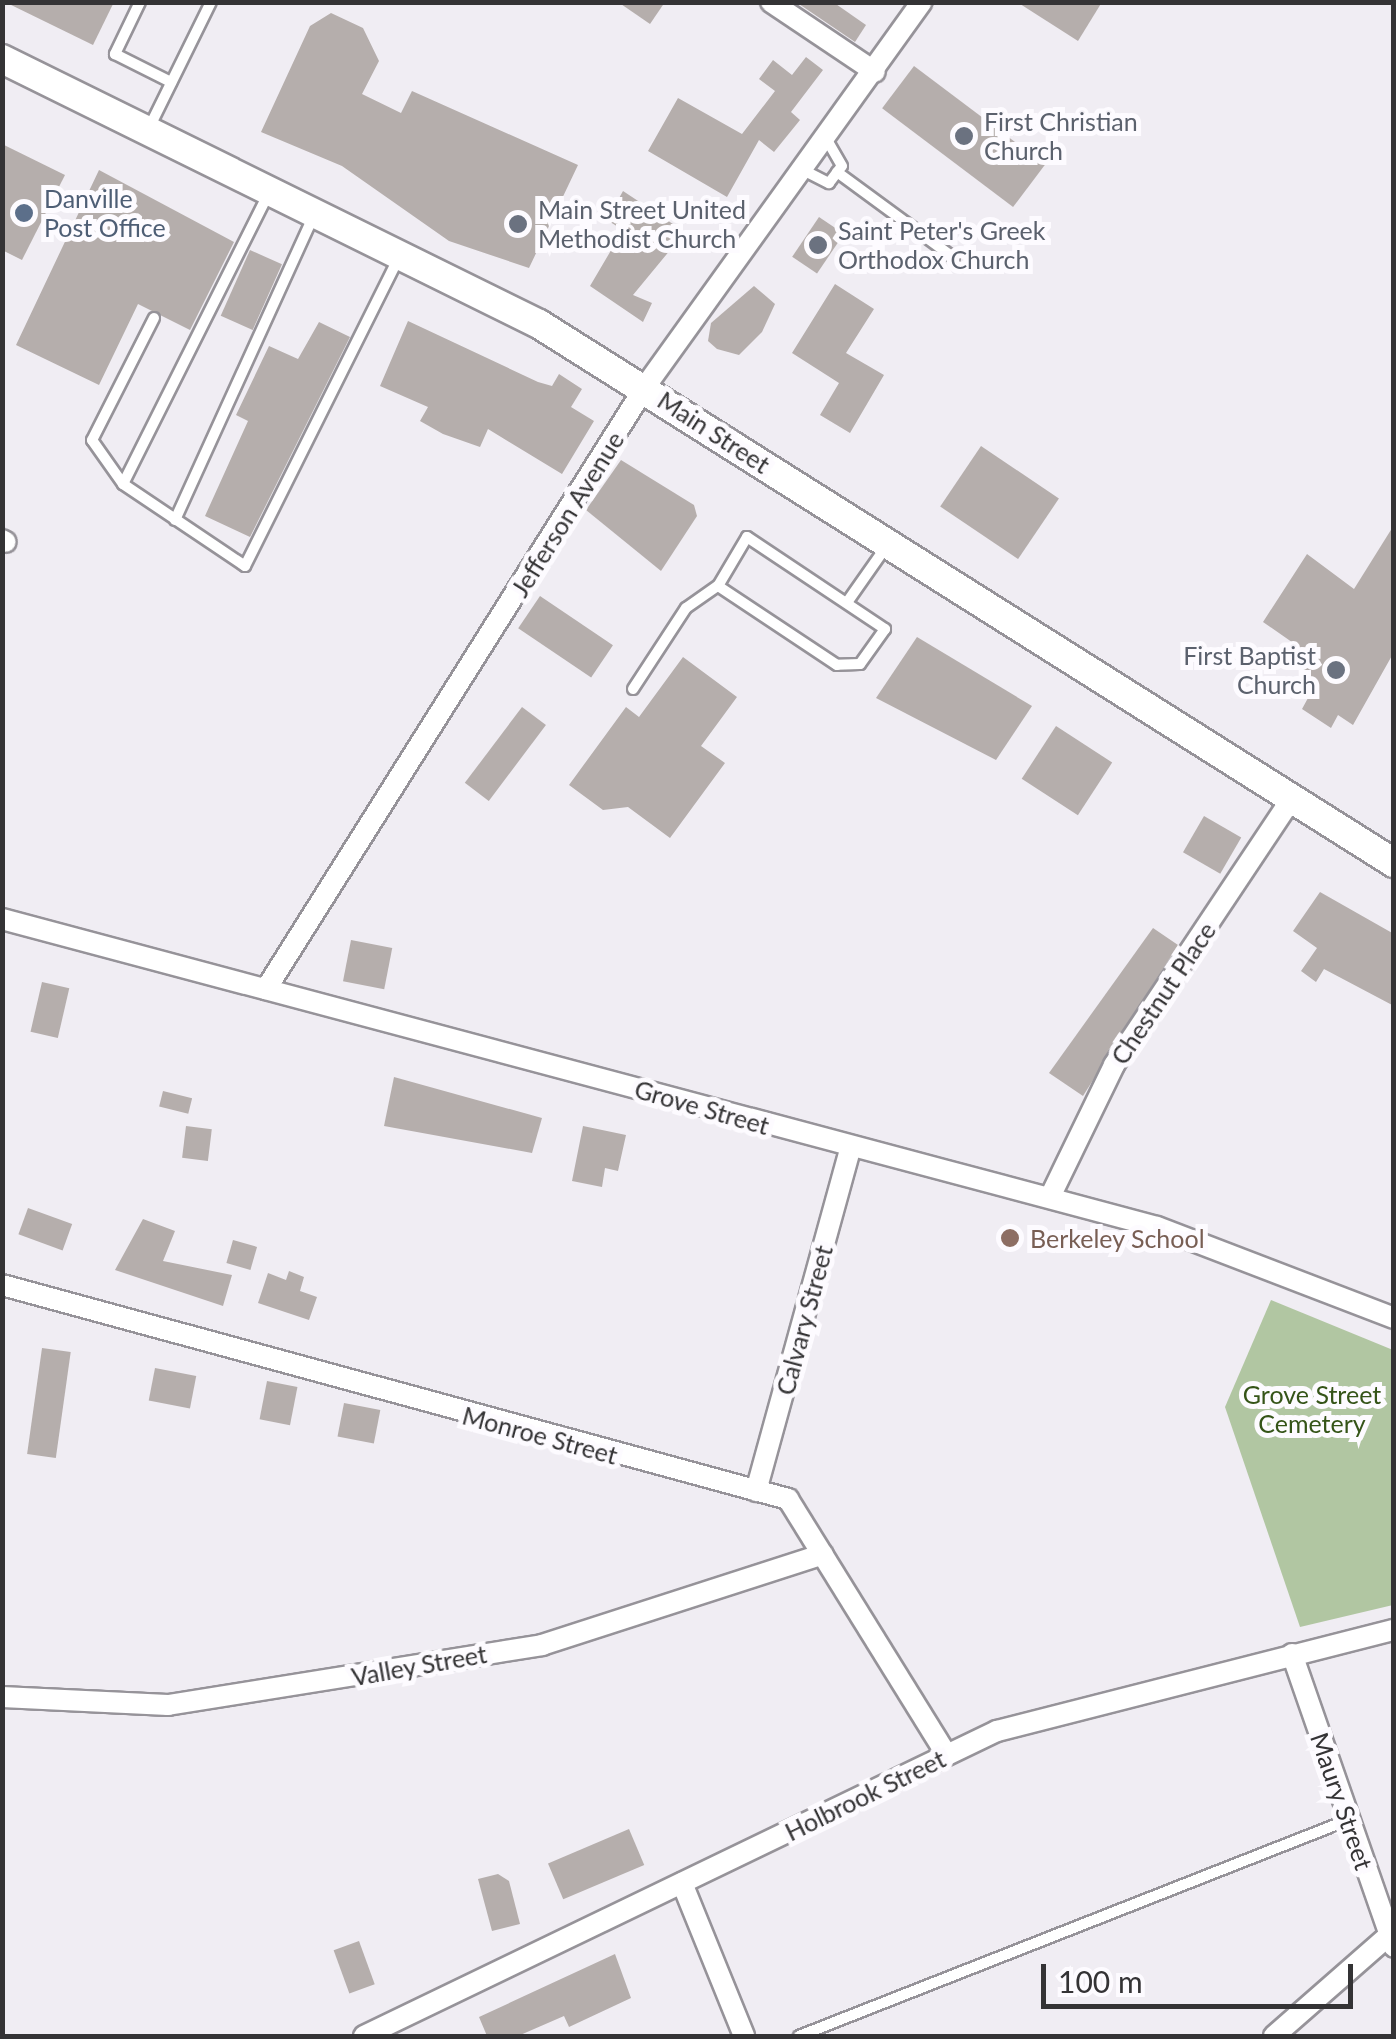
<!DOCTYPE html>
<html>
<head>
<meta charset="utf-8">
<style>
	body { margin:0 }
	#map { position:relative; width:1396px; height:2039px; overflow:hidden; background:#f0edf3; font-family:Lato,sans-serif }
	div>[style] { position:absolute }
	.green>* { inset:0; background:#b1c6a2 }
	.building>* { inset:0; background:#b5aeac; transform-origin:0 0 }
	.roads { filter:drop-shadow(2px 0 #969399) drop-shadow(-2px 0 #969399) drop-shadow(0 2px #969399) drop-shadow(0 -2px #969399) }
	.lane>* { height:10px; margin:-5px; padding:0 5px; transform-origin:5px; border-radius:5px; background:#fff }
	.street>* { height:20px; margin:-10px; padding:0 10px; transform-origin:10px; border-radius:10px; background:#fff }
	.secondary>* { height:28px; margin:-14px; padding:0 14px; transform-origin:14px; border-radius:14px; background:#fff }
	.dots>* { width:28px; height:28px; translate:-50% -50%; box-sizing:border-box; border:5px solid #fdfbff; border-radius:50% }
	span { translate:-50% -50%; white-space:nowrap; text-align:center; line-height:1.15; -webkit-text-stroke:10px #fdfbff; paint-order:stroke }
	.worship-label { font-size:25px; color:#5b616d }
	.left { translate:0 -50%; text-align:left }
	.right { translate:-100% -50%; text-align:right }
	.service-label { font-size:25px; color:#4e5e75 }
	.street-label { font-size:25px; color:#343335 }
	.education-label { font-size:25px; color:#785e54 }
	.park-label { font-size:25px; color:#355418 }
	.frame { position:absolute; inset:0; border:5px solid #343335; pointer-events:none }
	.scale { position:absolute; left:1041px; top:1964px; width:312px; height:45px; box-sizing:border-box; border:5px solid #343335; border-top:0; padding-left:12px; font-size:30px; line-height:35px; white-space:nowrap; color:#343335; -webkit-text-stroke:8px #fdfbff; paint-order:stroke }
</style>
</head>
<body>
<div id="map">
	<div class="green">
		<i style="clip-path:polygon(1271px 1300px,1393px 1350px,1393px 1605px,1300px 1627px,1225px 1407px)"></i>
	</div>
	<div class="building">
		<i style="clip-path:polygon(5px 2px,114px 2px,93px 45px)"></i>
		<i style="clip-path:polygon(618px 2px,665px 2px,650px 24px)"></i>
		<i style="clip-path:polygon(796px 2px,833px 2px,866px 25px,855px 42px)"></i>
		<i style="clip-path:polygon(1017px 2px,1102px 2px,1078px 41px)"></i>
		<i style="clip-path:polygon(331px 13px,363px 28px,379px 61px,362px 94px,401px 113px,412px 91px,578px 165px,529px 268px,449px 241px,342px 166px,261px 132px,310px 26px)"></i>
		<i style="clip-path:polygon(806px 57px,823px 70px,791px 112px,800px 120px,774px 152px,759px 140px,727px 197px,648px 151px,678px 98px,742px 134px,775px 91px,759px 79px,773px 60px,792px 75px)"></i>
		<i style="left:914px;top:66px;width:164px;height:53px;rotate:37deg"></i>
		<i style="clip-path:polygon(2px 144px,65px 175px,22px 260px,2px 250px)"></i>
		<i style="clip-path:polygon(99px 170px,234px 242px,190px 330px,138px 304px,99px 385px,16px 345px)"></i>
		<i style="clip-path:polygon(623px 191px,685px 232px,633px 295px,652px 303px,643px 322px,590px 286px,623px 230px,607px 220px)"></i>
		<i style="left:819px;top:217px;width:30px;height:48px;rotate:34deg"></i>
		<i style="left:250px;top:250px;width:35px;height:72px;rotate:24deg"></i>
		<i style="clip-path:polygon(835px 284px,874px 309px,846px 353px,884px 375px,850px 433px,820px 415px,839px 383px,792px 353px)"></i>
		<i style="clip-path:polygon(754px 286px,775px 304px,762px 332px,739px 355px,717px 349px,708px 341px,711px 323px)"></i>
		<i style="clip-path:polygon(408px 321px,538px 382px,552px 386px,559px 374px,582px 389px,571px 407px,594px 421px,562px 474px,488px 429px,480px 447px,443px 434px,420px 421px,428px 407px,380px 386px)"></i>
		<i style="clip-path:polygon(319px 322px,350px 337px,250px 537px,205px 516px,248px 421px,236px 415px,269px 346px,298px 359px)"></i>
		<i style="left:981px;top:446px;width:94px;height:73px;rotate:34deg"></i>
		<i style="clip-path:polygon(621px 460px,694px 505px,697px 516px,661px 571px,586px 510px)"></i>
		<i style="clip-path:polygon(1394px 525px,1394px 652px,1353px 725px,1338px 715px,1331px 728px,1302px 709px,1308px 698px,1294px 689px,1309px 654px,1263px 622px,1307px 554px,1354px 589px)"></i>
		<i style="left:540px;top:596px;width:88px;height:39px;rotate:34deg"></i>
		<i style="clip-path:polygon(917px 637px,1032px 706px,996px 760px,876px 698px)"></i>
		<i style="clip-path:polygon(683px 657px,737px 697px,701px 746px,725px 763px,670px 838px,628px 807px,603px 810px,569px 785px,626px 707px,639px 717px)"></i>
		<i style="left:522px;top:707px;width:30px;height:95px;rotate:37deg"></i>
		<i style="left:1056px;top:726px;width:67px;height:63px;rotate:33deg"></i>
		<i style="left:1204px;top:816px;width:43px;height:42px;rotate:30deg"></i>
		<i style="clip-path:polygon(1320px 892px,1394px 934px,1394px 1006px,1324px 969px,1316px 982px,1301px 971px,1317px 948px,1293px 931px)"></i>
		<i style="clip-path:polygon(1153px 928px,1178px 945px,1083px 1096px,1049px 1073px)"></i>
		<i style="left:351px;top:940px;width:42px;height:42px;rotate:11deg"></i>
		<i style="left:42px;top:982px;width:28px;height:51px;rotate:13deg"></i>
		<i style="clip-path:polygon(394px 1077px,542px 1118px,532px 1153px,384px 1126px)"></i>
		<i style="left:163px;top:1091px;width:30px;height:16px;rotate:14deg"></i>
		<i style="left:186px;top:1126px;width:26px;height:32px;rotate:7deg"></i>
		<i style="clip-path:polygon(583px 1126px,626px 1135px,618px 1171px,605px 1168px,602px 1187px,572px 1181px)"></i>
		<i style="left:28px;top:1208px;width:47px;height:28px;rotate:20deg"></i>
		<i style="clip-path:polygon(143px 1219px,175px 1231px,163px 1261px,232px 1275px,223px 1306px,115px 1270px)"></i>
		<i style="left:233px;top:1240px;width:25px;height:24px;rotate:16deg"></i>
		<i style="clip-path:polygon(289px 1271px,304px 1277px,300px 1291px,317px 1297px,309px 1320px,258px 1303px,268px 1273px,286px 1280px)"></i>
		<i style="left:42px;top:1348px;width:29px;height:107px;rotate:8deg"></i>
		<i style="left:155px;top:1368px;width:42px;height:33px;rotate:11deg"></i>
		<i style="left:267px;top:1381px;width:31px;height:39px;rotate:11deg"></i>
		<i style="left:344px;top:1403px;width:37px;height:34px;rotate:11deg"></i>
		<i style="left:629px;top:1829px;width:39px;height:88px;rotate:67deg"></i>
		<i style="clip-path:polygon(498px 1874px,509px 1881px,520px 1924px,492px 1931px,478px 1879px)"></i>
		<i style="left:359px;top:1941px;width:46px;height:27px;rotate:70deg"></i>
		<i style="clip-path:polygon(615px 1954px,631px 1998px,569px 2027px,564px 2016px,518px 2036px,487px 2036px,479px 2017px)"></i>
	</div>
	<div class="roads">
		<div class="lane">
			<i style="left:140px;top:2px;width:58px;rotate:115.7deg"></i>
			<i style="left:115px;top:54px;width:63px;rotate:26.6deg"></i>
			<i style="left:149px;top:128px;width:140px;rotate:-63.8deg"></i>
			<i style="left:805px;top:171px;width:27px;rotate:27deg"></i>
			<i style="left:829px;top:183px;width:21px;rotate:-53deg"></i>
			<i style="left:842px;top:166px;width:30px;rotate:-120deg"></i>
			<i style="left:837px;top:172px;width:145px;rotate:36.3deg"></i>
			<i style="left:154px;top:318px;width:137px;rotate:116.9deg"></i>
			<i style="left:92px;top:440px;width:54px;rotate:54.8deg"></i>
			<i style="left:123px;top:484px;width:323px;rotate:-63.4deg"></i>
			<i style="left:123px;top:484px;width:147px;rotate:33.9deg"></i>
			<i style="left:245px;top:566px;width:347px;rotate:-63.5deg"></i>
			<i style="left:175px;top:520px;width:333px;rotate:-65.5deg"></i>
			<i style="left:747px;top:537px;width:166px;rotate:33.7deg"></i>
			<i style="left:885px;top:629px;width:43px;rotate:125.5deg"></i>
			<i style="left:860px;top:664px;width:23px;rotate:178deg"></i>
			<i style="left:837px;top:665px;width:143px;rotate:-146.4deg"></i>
			<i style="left:718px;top:586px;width:57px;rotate:-59.4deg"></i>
			<i style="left:848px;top:601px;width:70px;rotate:-54.9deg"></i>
			<i style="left:633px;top:689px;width:97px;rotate:-56.8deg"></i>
			<i style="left:686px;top:608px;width:39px;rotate:-35deg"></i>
			<i style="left:799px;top:2036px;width:590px;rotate:-21.48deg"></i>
		</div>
		<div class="street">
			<i style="left:771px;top:2px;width:125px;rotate:33.9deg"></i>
			<i style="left:2px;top:540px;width:4px;rotate:27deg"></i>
			<i style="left:2px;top:919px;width:1195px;rotate:14.93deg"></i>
			<i style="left:1157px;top:1227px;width:254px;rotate:21deg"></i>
			<i style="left:266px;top:989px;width:711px;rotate:-57.81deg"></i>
			<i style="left:645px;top:387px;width:474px;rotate:-54.3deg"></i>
			<i style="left:1050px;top:1197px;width:147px;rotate:-64.1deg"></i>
			<i style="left:1114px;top:1065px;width:322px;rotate:-56.3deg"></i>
			<i style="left:2px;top:1285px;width:815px;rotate:15.23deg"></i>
			<i style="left:788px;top:1499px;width:301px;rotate:58.2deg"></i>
			<i style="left:756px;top:1491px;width:355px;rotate:-74.6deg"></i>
			<i style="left:1292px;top:1654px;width:310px;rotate:70.8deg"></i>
			<i style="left:2px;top:1697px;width:166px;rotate:2.8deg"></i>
			<i style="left:168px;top:1705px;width:379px;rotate:-9.1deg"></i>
			<i style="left:542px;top:1645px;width:295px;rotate:-17.9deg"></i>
			<i style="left:682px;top:1883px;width:165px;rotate:67.9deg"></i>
			<i style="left:364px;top:2036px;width:703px;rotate:-25.73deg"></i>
			<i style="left:997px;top:1731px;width:410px;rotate:-14.3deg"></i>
			<i style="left:1274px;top:2036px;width:159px;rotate:-41.2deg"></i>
		</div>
		<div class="secondary">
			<i style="left:2px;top:59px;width:599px;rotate:26.27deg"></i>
			<i style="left:539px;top:324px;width:1011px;rotate:32.23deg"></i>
		</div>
	</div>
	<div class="dots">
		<i style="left:964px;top:136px;background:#6b7280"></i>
		<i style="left:24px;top:213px;background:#5c6f8a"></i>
		<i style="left:518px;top:224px;background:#6b7280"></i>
		<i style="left:818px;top:245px;background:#6b7280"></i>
		<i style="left:1336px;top:670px;background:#6b7280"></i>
		<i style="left:1010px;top:1238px;background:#8d6e63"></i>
	</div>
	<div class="worship-label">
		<span class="left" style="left:984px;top:136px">First Christian<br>Church</span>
		<span class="left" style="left:538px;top:224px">Main Street United<br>Methodist Church</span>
		<span class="left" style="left:838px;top:245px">Saint Peter's Greek<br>Orthodox Church</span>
		<span class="right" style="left:1316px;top:670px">First Baptist<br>Church</span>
	</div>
	<div class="service-label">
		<span class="left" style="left:44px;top:213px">Danville<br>Post Office</span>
	</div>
	<div class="street-label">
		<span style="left:714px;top:432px;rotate:33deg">Main Street</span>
		<span style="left:567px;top:514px;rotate:-58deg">Jefferson Avenue</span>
		<span style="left:1163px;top:993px;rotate:-56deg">Chestnut Place</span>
		<span style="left:702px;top:1107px;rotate:16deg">Grove Street</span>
		<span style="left:804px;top:1320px;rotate:-75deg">Calvary Street</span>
		<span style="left:540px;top:1435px;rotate:15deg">Monroe Street</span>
		<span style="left:419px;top:1665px;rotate:-10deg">Valley Street</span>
		<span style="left:865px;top:1795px;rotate:-26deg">Holbrook Street</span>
		<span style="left:1342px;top:1801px;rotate:71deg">Maury Street</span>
	</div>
	<div class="education-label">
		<span class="left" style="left:1030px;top:1238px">Berkeley School</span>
	</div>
	<div class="park-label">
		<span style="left:1312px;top:1409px">Grove Street<br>Cemetery</span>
	</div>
	<div class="frame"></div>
	<div class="scale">100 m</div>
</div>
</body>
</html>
